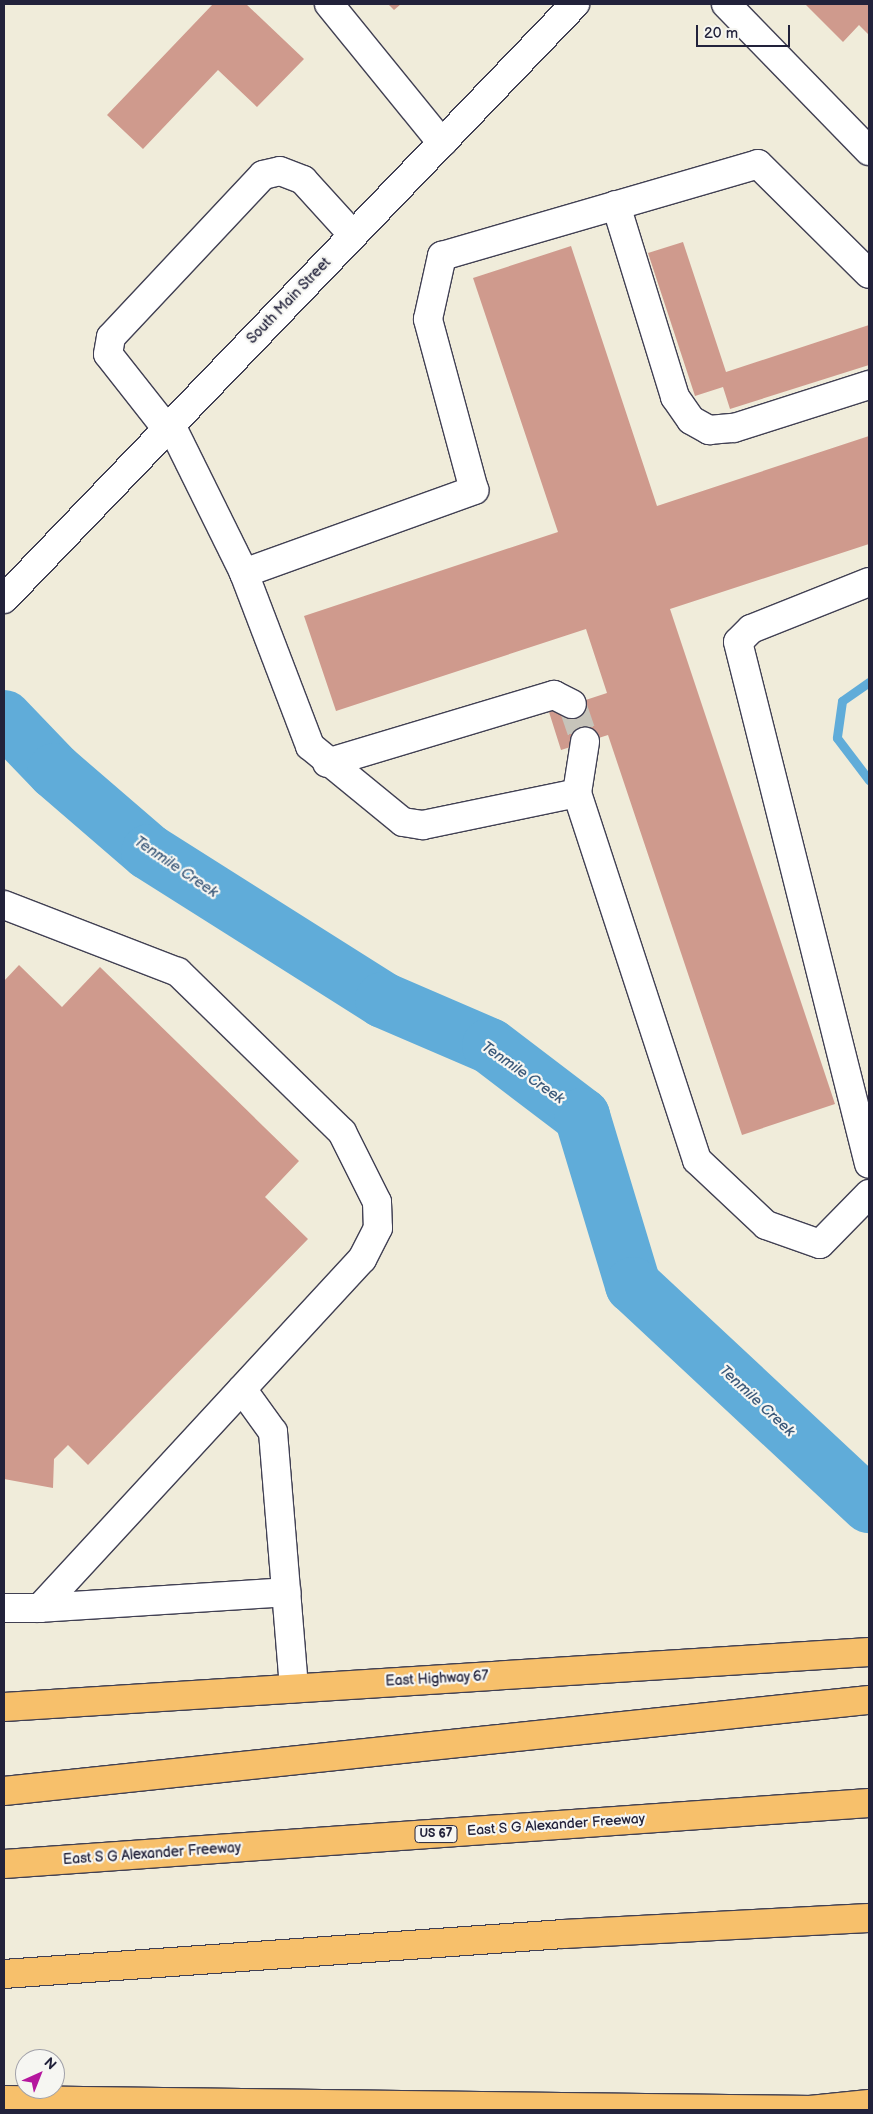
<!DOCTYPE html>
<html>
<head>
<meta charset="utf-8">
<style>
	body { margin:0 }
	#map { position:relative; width:873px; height:2114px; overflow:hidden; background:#f0ecda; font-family:"Balsamiq Sans",sans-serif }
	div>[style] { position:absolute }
	.stream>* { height:9px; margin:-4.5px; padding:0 4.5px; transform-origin:4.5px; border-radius:4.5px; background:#60acd9 }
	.river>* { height:56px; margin:-28px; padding:0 28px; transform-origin:28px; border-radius:28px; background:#60acd9 }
	.building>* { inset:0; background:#cf9a8d }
	.minor-tunnel>* { height:28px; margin-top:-14px; transform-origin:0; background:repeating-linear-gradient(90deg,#c7c4ba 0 28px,transparent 0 42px) }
	.roads { filter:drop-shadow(1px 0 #414053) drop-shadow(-1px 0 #414053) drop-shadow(0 1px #414053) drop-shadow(0 -1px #414053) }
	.minor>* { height:28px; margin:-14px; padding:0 14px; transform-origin:14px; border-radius:14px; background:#fff }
	.major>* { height:28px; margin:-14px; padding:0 14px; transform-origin:14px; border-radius:14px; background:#f7c06b }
	.highway>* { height:28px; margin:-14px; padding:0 14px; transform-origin:14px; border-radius:14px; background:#f7c06b }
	span { translate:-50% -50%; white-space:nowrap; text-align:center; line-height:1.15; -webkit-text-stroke:4.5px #f6f6f2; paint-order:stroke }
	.shield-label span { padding:1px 4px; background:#f6f6f2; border:1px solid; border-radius:4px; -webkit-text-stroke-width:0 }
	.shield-label { font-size:12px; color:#22223b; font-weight:700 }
	.street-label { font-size:14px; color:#22223b }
	.water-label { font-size:15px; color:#3b597a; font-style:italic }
	.frame { position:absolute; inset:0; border:5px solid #22223b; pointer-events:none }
	.north { position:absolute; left:15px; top:2049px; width:50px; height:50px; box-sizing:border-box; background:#f6f6f2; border:1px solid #a1a1a9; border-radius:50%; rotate:44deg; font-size:14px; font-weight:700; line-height:20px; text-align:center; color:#22223b }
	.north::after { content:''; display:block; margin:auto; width:18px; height:22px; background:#b5179e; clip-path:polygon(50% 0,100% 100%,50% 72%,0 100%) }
	.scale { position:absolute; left:696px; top:25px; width:94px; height:22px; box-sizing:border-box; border:2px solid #22223b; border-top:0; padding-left:6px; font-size:15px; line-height:18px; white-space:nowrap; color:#22223b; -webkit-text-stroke:4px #f6f6f2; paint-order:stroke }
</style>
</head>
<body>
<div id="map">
	<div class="stream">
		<i style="left:869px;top:682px;width:33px;rotate:145deg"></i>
		<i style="left:842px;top:701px;width:37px;rotate:98deg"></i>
		<i style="left:837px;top:738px;width:53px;rotate:52.7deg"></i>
	</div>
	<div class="river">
		<i style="left:4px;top:718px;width:74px;rotate:46.1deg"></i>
		<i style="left:55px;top:771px;width:124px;rotate:40.8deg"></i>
		<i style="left:149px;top:852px;width:277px;rotate:32.3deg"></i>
		<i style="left:383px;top:1000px;width:116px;rotate:23.3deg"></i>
		<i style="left:490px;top:1046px;width:116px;rotate:37.3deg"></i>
		<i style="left:582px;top:1116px;width:177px;rotate:73.2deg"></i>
		<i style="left:633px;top:1285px;width:323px;rotate:43deg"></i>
	</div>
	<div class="building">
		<i style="clip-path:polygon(213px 4px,246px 4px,304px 59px,257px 107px,218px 70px,143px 149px,107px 115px)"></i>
		<i style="clip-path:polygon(388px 4px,401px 4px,394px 10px)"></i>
		<i style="clip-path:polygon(805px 4px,869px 4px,869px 35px,859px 25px,843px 42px)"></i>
		<i style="clip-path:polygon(683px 242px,726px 372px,869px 325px,869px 365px,730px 409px,723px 387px,695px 396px,648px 253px)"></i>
		<i style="clip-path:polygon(571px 246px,657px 506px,869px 436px,869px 544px,670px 609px,835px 1104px,742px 1135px,608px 735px,561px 750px,549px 712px,607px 693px,586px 629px,336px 711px,304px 616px,558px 532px,473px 278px)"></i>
		<i style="clip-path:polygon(19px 965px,62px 1007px,100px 967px,299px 1161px,265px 1197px,308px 1239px,88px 1465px,68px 1445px,54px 1459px,53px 1488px,4px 1479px,4px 981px)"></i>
	</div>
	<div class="minor-tunnel">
		<i style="left:572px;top:704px;width:40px;rotate:71.1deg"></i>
	</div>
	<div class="roads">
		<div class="minor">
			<i style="left:329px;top:4px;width:179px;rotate:50.9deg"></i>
			<i style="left:726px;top:4px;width:205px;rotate:45.8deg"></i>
			<i style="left:616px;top:205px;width:201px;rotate:72.9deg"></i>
			<i style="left:675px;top:397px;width:28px;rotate:55deg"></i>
			<i style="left:691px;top:420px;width:21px;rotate:29deg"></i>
			<i style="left:709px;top:430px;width:25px;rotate:-5deg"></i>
			<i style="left:734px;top:428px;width:142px;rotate:-17.7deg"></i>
			<i style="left:171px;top:425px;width:165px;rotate:63.7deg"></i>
			<i style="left:244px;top:573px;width:185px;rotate:69.1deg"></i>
			<i style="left:310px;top:746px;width:120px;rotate:39.3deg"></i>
			<i style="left:403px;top:822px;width:20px;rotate:9deg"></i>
			<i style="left:423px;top:825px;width:157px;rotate:-11.7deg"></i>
			<i style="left:577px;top:793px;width:386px;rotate:71.9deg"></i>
			<i style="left:697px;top:1160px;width:95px;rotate:43.3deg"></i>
			<i style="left:766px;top:1225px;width:57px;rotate:19.4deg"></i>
			<i style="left:820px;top:1244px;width:70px;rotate:-45.6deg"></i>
			<i style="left:167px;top:429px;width:95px;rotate:-128.2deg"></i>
			<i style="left:108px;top:354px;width:17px;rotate:-80deg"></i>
			<i style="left:111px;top:337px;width:222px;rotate:-46.8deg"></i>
			<i style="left:263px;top:175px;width:17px;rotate:-13deg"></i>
			<i style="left:280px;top:171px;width:25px;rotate:21deg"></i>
			<i style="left:303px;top:180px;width:74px;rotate:47.7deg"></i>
			<i style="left:244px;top:573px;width:245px;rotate:-19.8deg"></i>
			<i style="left:474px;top:490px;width:177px;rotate:-105.1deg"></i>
			<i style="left:428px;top:319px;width:65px;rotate:-77.5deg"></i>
			<i style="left:442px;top:256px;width:329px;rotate:-16.2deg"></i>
			<i style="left:758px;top:164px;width:156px;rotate:44.7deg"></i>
			<i style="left:869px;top:582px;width:127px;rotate:158.3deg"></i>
			<i style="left:751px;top:629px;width:18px;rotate:135deg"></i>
			<i style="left:738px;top:642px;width:538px;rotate:75.91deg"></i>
			<i style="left:4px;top:599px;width:825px;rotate:-46.18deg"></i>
			<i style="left:327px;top:763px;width:237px;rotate:-16.7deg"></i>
			<i style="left:554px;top:695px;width:20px;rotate:27deg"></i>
			<i style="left:577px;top:793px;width:52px;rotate:-81.1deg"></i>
			<i style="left:4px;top:905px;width:186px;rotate:21.1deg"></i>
			<i style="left:178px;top:972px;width:229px;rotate:44.3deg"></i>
			<i style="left:342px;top:1132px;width:78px;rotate:63.4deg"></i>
			<i style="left:377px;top:1202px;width:26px;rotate:88deg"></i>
			<i style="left:378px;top:1228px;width:35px;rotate:117deg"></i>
			<i style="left:362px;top:1259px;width:475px;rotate:132.7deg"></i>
			<i style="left:40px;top:1608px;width:36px;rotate:180deg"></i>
			<i style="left:242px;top:1389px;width:53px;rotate:54.2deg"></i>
			<i style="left:273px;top:1432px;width:257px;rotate:85.3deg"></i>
			<i style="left:40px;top:1608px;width:247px;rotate:-3.7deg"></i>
		</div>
		<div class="major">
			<i style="left:4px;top:1707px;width:867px;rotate:-3.64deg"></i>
			<i style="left:810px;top:2110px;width:59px;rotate:-5.8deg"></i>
		</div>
		<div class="highway">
			<i style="left:4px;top:1791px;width:870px;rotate:-6.01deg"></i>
			<i style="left:4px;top:1864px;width:867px;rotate:-4.03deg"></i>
			<i style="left:4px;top:1974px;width:560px;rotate:-4.09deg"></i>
			<i style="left:563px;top:1934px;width:306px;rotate:-3deg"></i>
			<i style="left:4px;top:2100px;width:809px;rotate:0.71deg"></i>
		</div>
	</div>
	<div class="shield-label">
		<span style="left:436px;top:1834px">US 67</span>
	</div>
	<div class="street-label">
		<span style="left:289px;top:301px;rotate:-46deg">South Main Street</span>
		<span style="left:437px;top:1679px;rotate:-3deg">East Highway 67</span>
		<span style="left:556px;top:1825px;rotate:-4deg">East S G Alexander Freeway</span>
		<span style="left:152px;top:1854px;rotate:-4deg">East S G Alexander Freeway</span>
	</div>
	<div class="water-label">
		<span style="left:176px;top:867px;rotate:34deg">Tenmile Creek</span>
		<span style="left:523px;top:1073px;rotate:35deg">Tenmile Creek</span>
		<span style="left:757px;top:1401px;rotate:43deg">Tenmile Creek</span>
	</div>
	<div class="frame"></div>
	<div class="north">N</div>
	<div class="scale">20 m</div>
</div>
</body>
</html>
